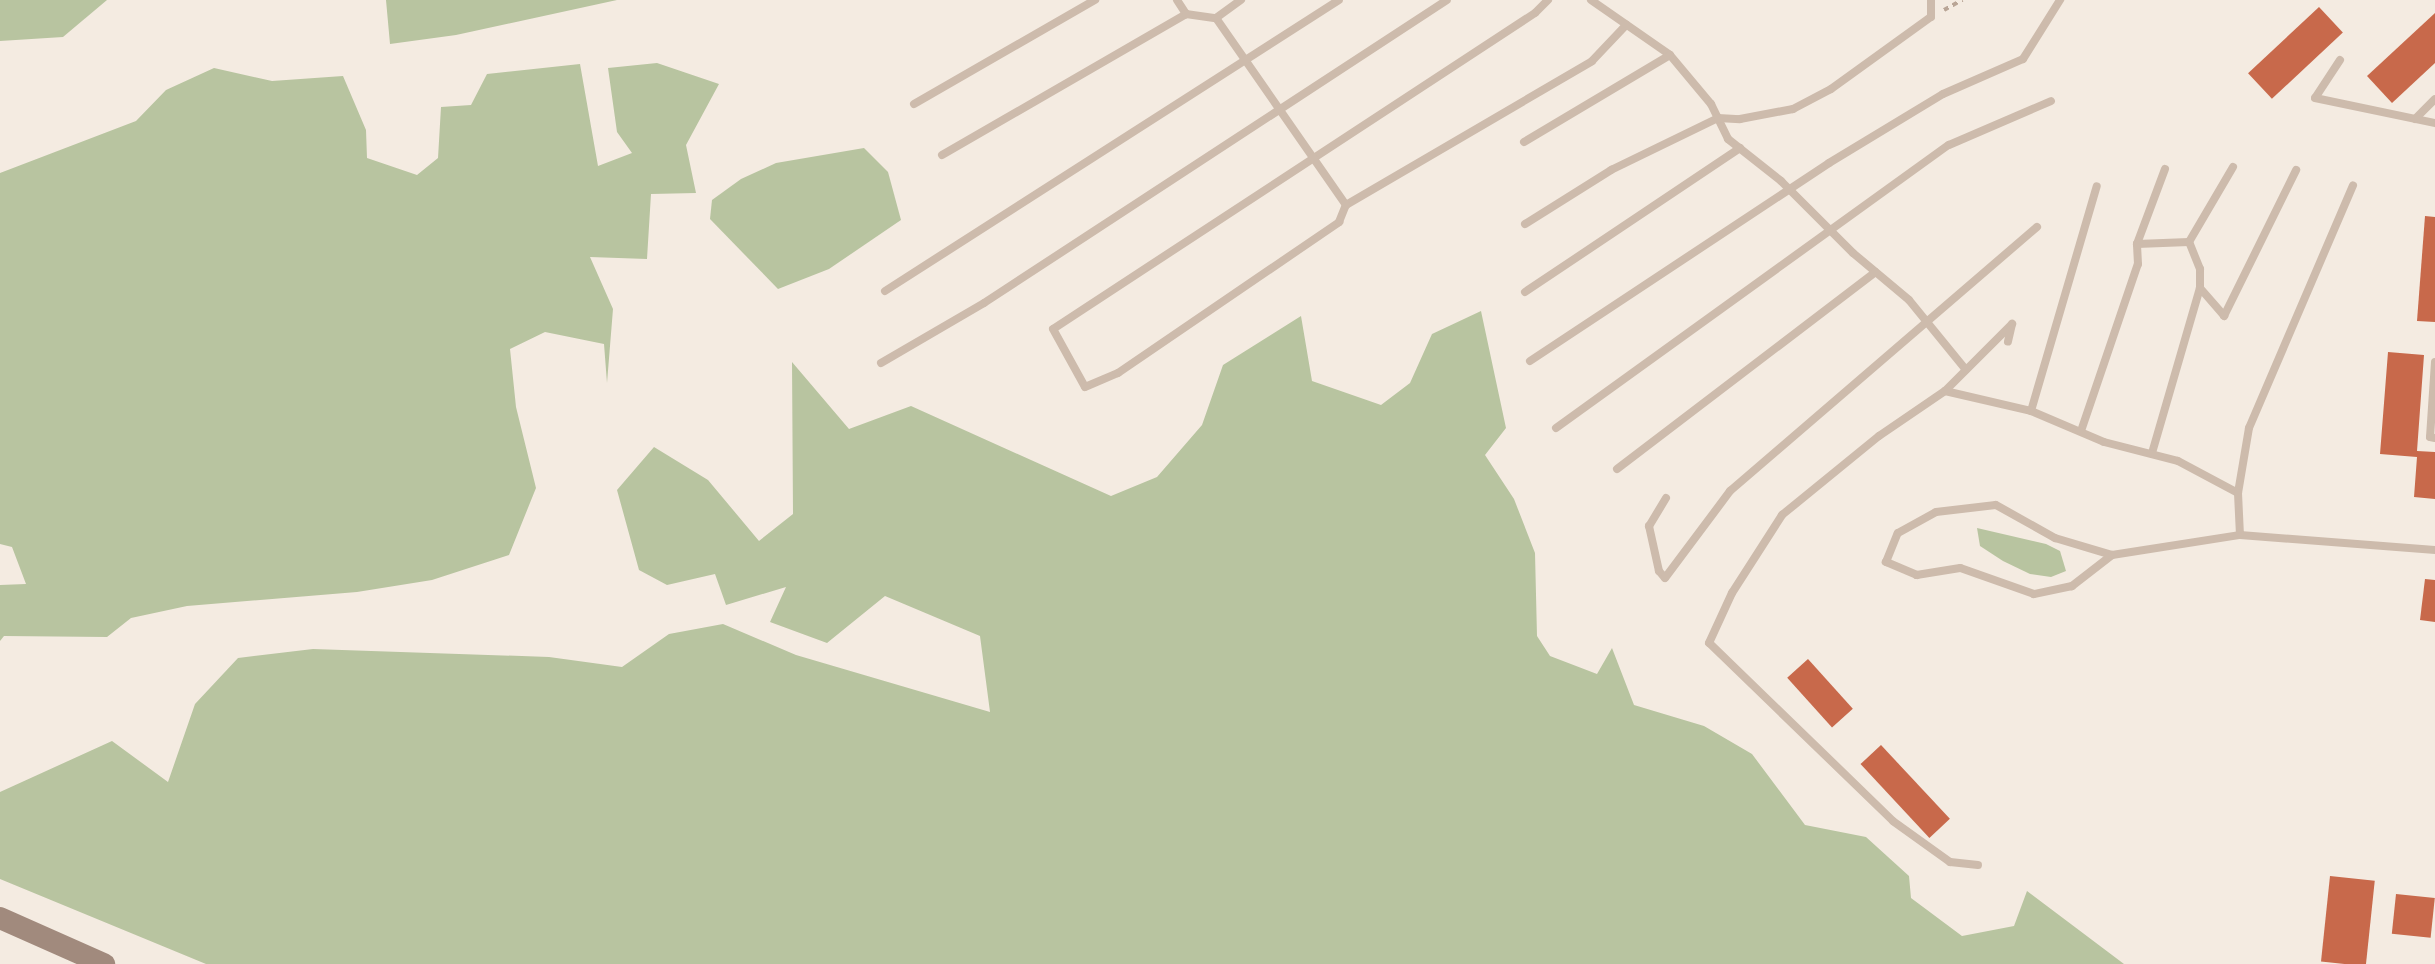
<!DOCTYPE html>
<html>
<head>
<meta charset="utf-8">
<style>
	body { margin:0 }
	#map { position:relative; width:2435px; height:964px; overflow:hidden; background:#f4ebe1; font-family:"DM Sans",sans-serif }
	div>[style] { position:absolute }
	.green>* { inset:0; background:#b8c4a0 }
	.building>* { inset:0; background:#c8694b; transform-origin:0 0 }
	.path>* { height:4px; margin-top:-2px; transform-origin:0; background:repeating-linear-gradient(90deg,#b9a596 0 5px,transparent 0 10px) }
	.service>* { height:8px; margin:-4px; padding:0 4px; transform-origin:4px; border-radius:4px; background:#cdbbac }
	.secondary>* { height:22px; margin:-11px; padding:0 11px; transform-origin:11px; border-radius:11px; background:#a18a7d }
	span { translate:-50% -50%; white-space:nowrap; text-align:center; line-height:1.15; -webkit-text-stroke:9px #fbf5ee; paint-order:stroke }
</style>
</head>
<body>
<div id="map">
	<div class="green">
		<i style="clip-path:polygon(0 0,107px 0,63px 37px,0 41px)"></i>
		<i style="clip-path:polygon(386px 0,617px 0,456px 35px,390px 44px)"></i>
		<i style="clip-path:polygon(657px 63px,719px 84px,686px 145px,696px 193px,651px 194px,647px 259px,590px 257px,613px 309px,607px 383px,604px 344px,545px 332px,510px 349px,516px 407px,536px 488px,509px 555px,432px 580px,357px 592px,187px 606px,131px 618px,107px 637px,4px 636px,0 641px,0 585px,26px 584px,12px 547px,0 544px,0 173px,136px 121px,166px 90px,214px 68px,272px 81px,343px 76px,366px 130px,367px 158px,417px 175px,438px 158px,441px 107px,471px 105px,487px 74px,580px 64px,598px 166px,632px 153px,617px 132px,608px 68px)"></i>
		<i style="clip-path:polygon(864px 148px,888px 172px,901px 220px,829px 269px,778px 289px,710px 219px,712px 200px,741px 179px,776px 163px)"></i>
		<i style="clip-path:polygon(1481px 311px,1506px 428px,1485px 455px,1514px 499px,1535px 553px,1537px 636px,1550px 656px,1597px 674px,1612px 648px,1634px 705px,1704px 726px,1752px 754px,1805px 825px,1866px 837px,1909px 876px,1911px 898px,1962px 936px,2014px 926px,2027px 891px,2124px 964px,206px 964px,0 879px,0 792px,112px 741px,168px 782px,195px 704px,238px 658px,313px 649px,549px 657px,622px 667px,669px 634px,723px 624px,796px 655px,990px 712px,980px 636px,885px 596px,827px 643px,770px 622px,786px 587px,726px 605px,715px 574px,667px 585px,639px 570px,617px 490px,654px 447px,708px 480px,759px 541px,793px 514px,792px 362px,849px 429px,911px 406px,1111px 496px,1157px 477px,1202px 425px,1223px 365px,1301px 316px,1312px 381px,1381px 405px,1410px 383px,1432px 334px)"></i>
		<i style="clip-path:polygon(1977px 528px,2046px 544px,2060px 551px,2066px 571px,2051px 577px,2030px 574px,2003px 561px,1980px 546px)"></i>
	</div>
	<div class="building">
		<i style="left:2319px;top:7px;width:35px;height:97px;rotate:47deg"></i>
		<i style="clip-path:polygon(2435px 13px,2435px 63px,2392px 103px,2367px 76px)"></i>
		<i style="clip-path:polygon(2425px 216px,2435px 217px,2435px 322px,2417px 321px)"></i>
		<i style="clip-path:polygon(2388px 352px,2424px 355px,2417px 451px,2435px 452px,2435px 499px,2414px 497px,2417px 457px,2380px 454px)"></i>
		<i style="clip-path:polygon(2425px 579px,2435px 580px,2435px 622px,2420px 620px)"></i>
		<i style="left:1808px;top:659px;width:67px;height:28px;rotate:48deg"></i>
		<i style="left:1881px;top:745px;width:101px;height:28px;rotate:47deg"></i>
		<i style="left:2330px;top:876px;width:45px;height:86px;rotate:6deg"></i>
		<i style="left:2396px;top:894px;width:39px;height:40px;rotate:6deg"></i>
	</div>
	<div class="path">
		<i style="left:1944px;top:10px;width:21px;rotate:-29deg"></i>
	</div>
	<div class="service">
		<i style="left:1177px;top:0;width:17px;rotate:57deg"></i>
		<i style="left:1548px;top:0;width:18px;rotate:135deg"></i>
		<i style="left:1535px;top:13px;width:576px;rotate:146.75deg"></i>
		<i style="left:1053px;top:329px;width:66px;rotate:61.1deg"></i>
		<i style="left:1085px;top:387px;width:36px;rotate:-23deg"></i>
		<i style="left:1118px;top:373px;width:268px;rotate:-34.3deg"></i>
		<i style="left:1339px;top:222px;width:18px;rotate:-68deg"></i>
		<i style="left:1346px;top:205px;width:285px;rotate:-30.3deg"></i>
		<i style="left:1592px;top:61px;width:50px;rotate:-46.6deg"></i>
		<i style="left:1591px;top:0;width:96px;rotate:34.8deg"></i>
		<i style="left:1216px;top:18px;width:228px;rotate:55.2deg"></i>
		<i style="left:2340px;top:60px;width:45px;rotate:123.3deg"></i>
		<i style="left:2315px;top:98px;width:123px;rotate:11.8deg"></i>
		<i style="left:914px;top:104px;width:209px;rotate:-29.9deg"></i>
		<i style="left:2415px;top:119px;width:28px;rotate:-45deg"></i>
		<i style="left:1524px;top:142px;width:170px;rotate:-30.8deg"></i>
		<i style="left:1670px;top:55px;width:64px;rotate:50.1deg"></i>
		<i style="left:1711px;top:104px;width:39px;rotate:64deg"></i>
		<i style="left:1728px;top:139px;width:68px;rotate:38.4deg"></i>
		<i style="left:1781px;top:181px;width:102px;rotate:45deg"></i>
		<i style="left:1853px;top:253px;width:73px;rotate:40deg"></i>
		<i style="left:1909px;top:300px;width:90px;rotate:50.8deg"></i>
		<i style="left:942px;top:155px;width:282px;rotate:-30deg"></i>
		<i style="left:1186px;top:14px;width:30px;rotate:8deg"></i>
		<i style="left:1216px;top:18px;width:31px;rotate:-36deg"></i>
		<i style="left:2165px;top:169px;width:80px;rotate:110.5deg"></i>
		<i style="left:2137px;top:244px;width:52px;rotate:-2.2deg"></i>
		<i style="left:1525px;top:224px;width:102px;rotate:-32.1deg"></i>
		<i style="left:1611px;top:170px;width:119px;rotate:-25.9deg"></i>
		<i style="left:1718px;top:118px;width:22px;rotate:3deg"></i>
		<i style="left:1740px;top:119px;width:54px;rotate:-10.7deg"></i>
		<i style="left:1793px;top:109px;width:43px;rotate:-27.8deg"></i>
		<i style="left:1831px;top:89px;width:123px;rotate:-35.8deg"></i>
		<i style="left:1931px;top:17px;width:17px;rotate:-90deg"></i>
		<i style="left:2200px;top:288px;width:19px;rotate:-90deg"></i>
		<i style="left:2200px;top:269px;width:29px;rotate:-112deg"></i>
		<i style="left:2189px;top:242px;width:87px;rotate:-59.6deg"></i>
		<i style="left:885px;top:291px;width:539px;rotate:-32.66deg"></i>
		<i style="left:1525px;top:292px;width:259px;rotate:-33.8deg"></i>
		<i style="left:1530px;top:361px;width:359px;rotate:-33.5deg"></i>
		<i style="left:1829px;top:163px;width:133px;rotate:-31.2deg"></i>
		<i style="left:1943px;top:94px;width:87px;rotate:-23.6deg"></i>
		<i style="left:2023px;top:59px;width:70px;rotate:-57.9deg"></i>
		<i style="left:2435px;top:362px;width:75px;rotate:93.8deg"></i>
		<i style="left:2430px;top:437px;width:5px;rotate:11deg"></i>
		<i style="left:881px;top:363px;width:119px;rotate:-30.2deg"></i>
		<i style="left:984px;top:303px;width:553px;rotate:-33.2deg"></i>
		<i style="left:1945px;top:391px;width:95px;rotate:-45deg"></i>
		<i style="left:2012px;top:324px;width:18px;rotate:103deg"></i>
		<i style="left:2031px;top:411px;width:234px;rotate:-73.7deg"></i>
		<i style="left:1556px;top:428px;width:484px;rotate:-35.8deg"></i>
		<i style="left:1949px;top:145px;width:111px;rotate:-23.3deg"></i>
		<i style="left:2081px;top:431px;width:176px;rotate:-71.2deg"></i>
		<i style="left:2138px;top:264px;width:20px;rotate:-93deg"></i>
		<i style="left:2152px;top:453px;width:172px;rotate:-73.8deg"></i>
		<i style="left:2200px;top:288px;width:37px;rotate:49deg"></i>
		<i style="left:2224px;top:316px;width:163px;rotate:-63.7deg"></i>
		<i style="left:1617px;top:469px;width:325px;rotate:-37.3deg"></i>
		<i style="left:2238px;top:493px;width:66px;rotate:-80.4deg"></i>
		<i style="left:2249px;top:428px;width:264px;rotate:-66.8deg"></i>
		<i style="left:1666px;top:498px;width:33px;rotate:121deg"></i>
		<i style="left:1649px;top:526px;width:46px;rotate:77.5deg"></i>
		<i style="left:1659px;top:571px;width:9px;rotate:49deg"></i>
		<i style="left:1665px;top:578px;width:109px;rotate:-53.2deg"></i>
		<i style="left:1730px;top:491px;width:405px;rotate:-40.7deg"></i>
		<i style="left:2112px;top:555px;width:51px;rotate:142.2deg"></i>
		<i style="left:2072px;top:586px;width:39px;rotate:168deg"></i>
		<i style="left:2034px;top:594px;width:78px;rotate:-160.6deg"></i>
		<i style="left:1960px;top:568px;width:44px;rotate:170.8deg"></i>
		<i style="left:1917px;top:575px;width:34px;rotate:-157deg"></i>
		<i style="left:1886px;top:562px;width:31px;rotate:-68deg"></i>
		<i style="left:1898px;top:533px;width:43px;rotate:-28.9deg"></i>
		<i style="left:1936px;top:512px;width:60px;rotate:-6.7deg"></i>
		<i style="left:1996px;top:505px;width:68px;rotate:29.2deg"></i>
		<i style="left:2055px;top:538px;width:59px;rotate:16.6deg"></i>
		<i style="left:2112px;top:555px;width:130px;rotate:-8.9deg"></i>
		<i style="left:2240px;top:535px;width:196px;rotate:4.4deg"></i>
		<i style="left:1978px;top:865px;width:28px;rotate:-174deg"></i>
		<i style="left:1950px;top:862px;width:70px;rotate:-144.3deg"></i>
		<i style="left:1893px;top:821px;width:256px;rotate:-135.9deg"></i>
		<i style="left:1709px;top:643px;width:55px;rotate:-65.3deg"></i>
		<i style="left:1732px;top:593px;width:93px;rotate:-57.3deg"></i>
		<i style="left:1782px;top:515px;width:125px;rotate:-39.2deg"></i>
		<i style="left:1879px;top:436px;width:80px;rotate:-34.3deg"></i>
		<i style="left:1945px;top:391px;width:88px;rotate:13.1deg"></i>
		<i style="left:2031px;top:411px;width:79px;rotate:23deg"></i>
		<i style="left:2104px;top:442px;width:76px;rotate:14.4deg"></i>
		<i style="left:2178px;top:461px;width:68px;rotate:28.1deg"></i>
		<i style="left:2238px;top:493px;width:42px;rotate:87.3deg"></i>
	</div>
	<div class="secondary">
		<i style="left:0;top:918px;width:114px;rotate:23.9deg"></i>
	</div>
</div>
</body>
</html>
